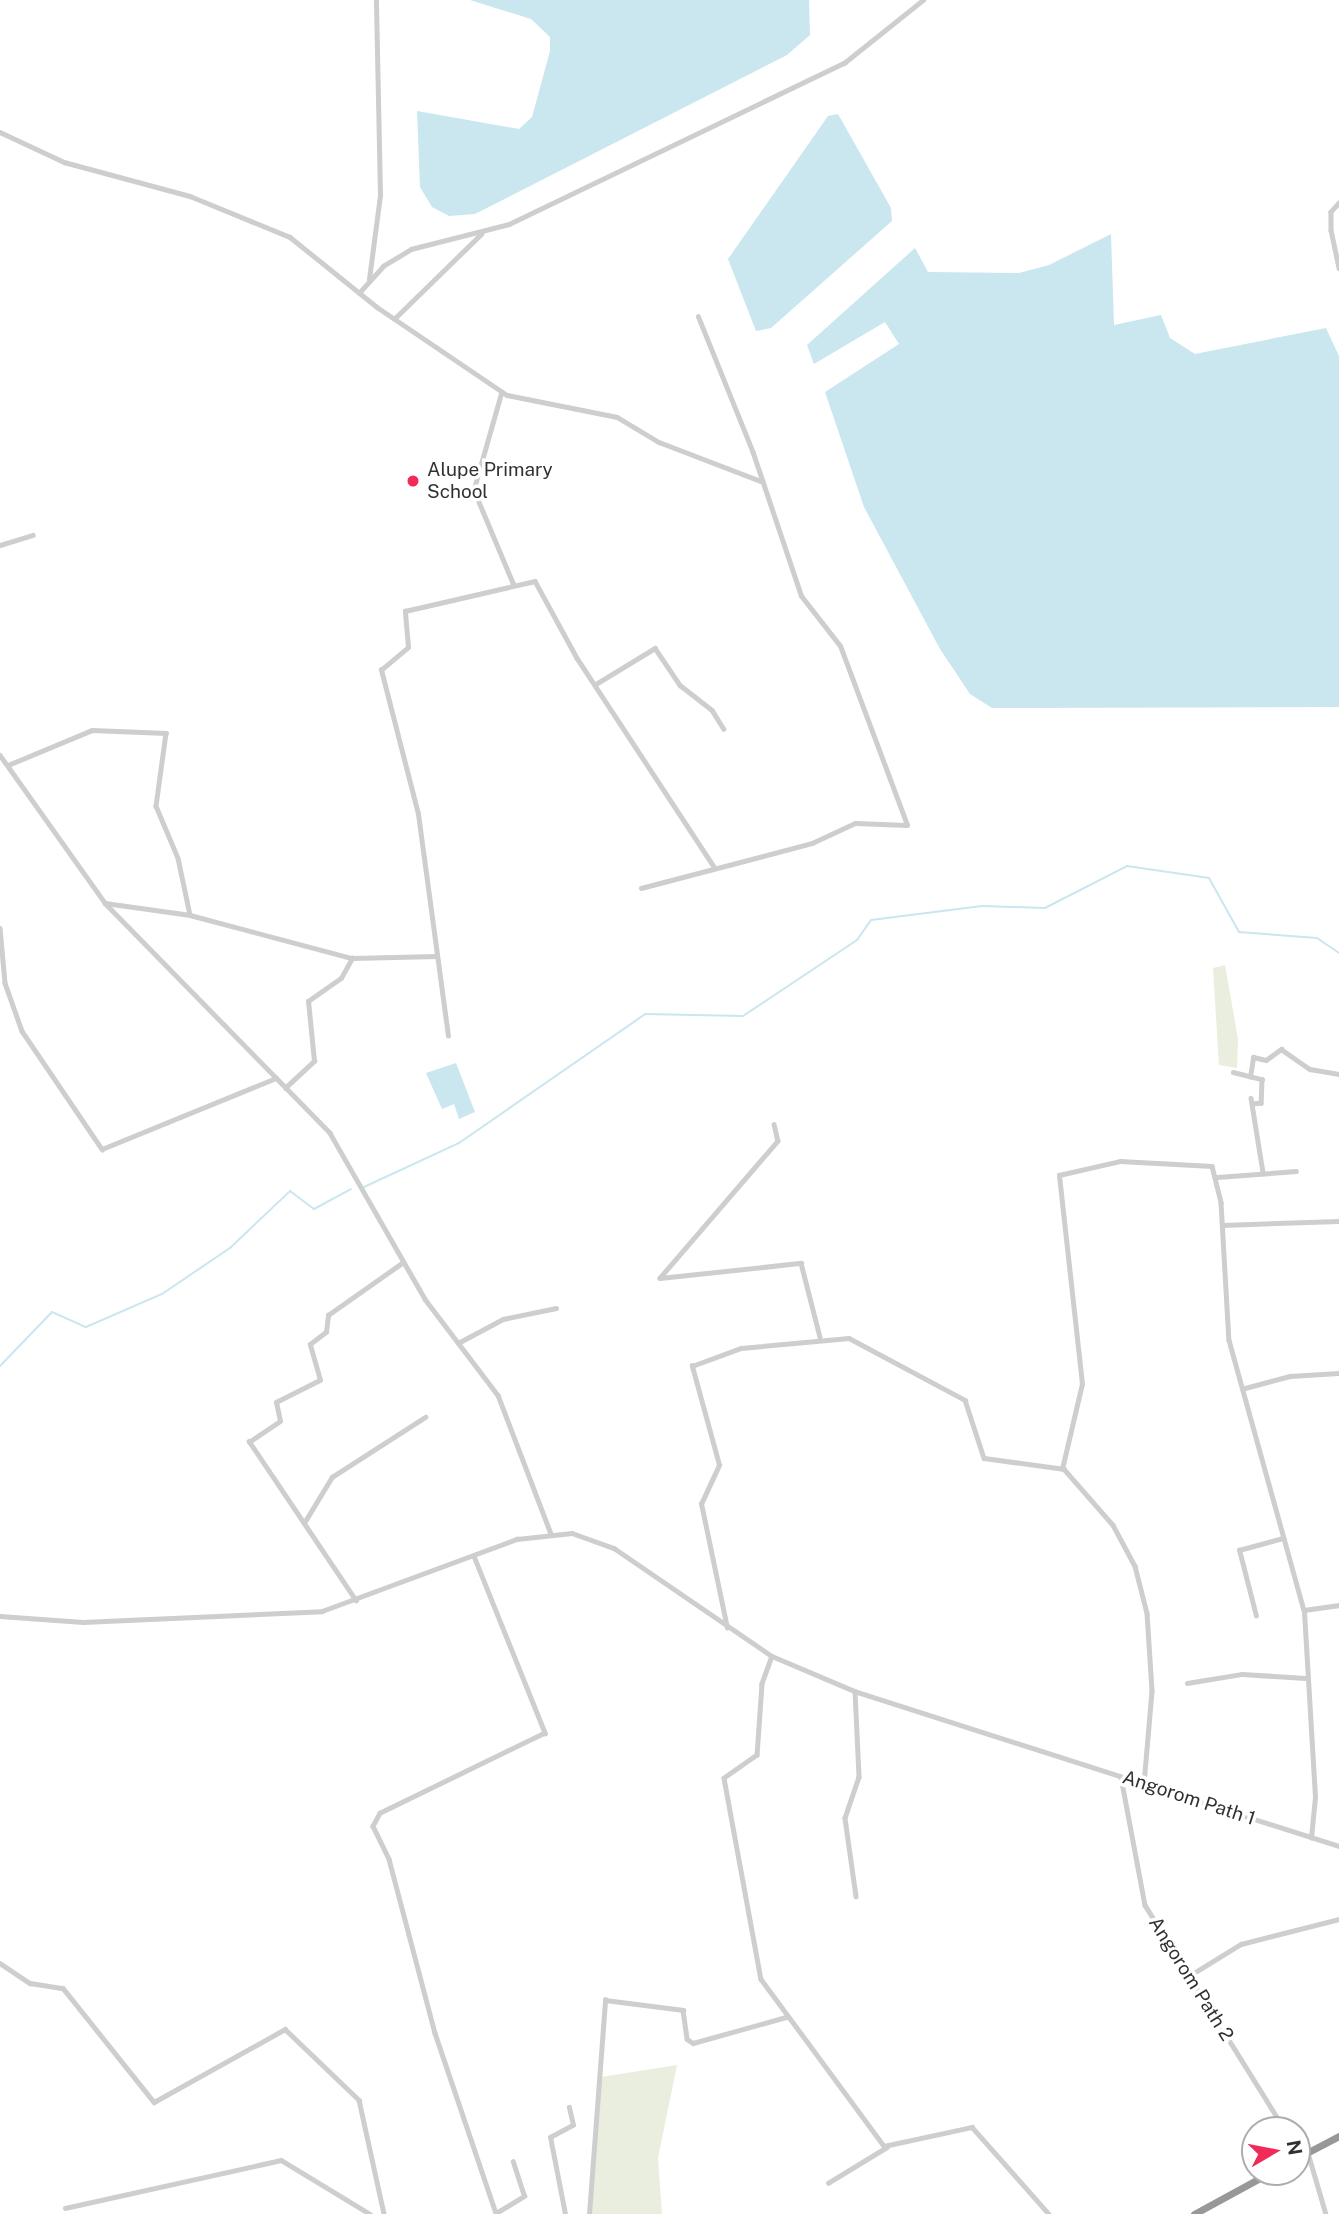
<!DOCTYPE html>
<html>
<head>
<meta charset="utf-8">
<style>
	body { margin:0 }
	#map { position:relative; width:1339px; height:2214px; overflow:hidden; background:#fff; font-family:"Public Sans",sans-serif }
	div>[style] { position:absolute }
	.green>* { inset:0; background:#eaeedf }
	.water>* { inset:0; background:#cae6ef }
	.stream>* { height:2px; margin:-1px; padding:0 1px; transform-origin:1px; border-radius:1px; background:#cae6ef }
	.minor>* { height:4.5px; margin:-2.25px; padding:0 2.25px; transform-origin:2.25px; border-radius:2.25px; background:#cecece }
	.highway>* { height:7px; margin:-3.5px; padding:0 3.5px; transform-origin:3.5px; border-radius:3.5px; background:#989898 }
	.dots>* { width:19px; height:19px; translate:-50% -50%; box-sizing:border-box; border:4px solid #fff; border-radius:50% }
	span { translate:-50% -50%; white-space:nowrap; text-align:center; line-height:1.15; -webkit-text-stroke:7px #fff; paint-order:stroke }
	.poi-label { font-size:19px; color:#313131 }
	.left { translate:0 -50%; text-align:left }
	.street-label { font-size:19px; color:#313131 }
	.north { position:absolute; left:1241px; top:2116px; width:70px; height:70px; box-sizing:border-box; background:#fff; border:2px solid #adadad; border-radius:50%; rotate:80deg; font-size:19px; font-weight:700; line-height:28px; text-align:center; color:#313131 }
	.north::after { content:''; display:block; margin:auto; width:24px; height:32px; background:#f02b58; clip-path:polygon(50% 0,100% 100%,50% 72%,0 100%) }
</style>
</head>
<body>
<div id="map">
	<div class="green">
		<i style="clip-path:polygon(1225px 965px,1238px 1039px,1237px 1068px,1219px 1065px,1213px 968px)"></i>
		<i style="clip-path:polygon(677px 2065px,658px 2158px,662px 2214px,589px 2214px,601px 2077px)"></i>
	</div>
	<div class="water">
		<i style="clip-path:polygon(470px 0,809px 0,810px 35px,787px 55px,475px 214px,449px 216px,432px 207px,420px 187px,417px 111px,519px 129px,532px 117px,550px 51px,550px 37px,531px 19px)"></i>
		<i style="clip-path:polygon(838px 114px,891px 208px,892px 221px,771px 328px,756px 331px,728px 259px,828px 116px)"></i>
		<i style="clip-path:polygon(1111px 234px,1114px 325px,1161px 315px,1170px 338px,1195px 354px,1326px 328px,1339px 356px,1339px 707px,992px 708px,970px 694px,940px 649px,864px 507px,825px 392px,899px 344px,885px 322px,814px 364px,807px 345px,915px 248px,928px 272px,1019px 273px,1049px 265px)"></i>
		<i style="clip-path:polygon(456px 1063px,475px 1112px,459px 1119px,454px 1104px,442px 1109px,426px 1073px)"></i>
	</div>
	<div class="stream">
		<i style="left:364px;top:1187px;width:105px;rotate:-24.9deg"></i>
		<i style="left:459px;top:1143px;width:226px;rotate:-34.7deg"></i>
		<i style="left:645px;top:1014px;width:98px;rotate:1.2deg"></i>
		<i style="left:743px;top:1016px;width:137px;rotate:-33.7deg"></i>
		<i style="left:857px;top:940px;width:24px;rotate:-55deg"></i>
		<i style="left:871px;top:920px;width:112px;rotate:-7.2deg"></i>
		<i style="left:982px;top:906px;width:63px;rotate:1.8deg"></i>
		<i style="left:1045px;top:908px;width:92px;rotate:-27.1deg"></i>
		<i style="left:1127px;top:866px;width:83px;rotate:8.3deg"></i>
		<i style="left:1209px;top:878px;width:62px;rotate:60.9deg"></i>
		<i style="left:1239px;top:932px;width:78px;rotate:4.4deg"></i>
		<i style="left:1317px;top:938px;width:27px;rotate:34deg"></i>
		<i style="left:0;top:1366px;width:75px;rotate:-46.1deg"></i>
		<i style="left:52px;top:1312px;width:37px;rotate:24deg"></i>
		<i style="left:86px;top:1327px;width:83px;rotate:-23.5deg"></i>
		<i style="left:162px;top:1294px;width:82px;rotate:-34.1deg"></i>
		<i style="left:230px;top:1248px;width:83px;rotate:-43.5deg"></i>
		<i style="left:290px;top:1191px;width:30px;rotate:37deg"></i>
		<i style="left:314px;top:1209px;width:42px;rotate:-28.4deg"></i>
	</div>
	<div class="minor">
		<i style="left:0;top:132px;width:71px;rotate:25.1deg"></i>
		<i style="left:64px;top:162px;width:131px;rotate:15.1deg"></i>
		<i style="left:190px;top:196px;width:108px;rotate:22.3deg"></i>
		<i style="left:290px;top:237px;width:112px;rotate:38.8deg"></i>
		<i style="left:377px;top:307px;width:157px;rotate:34.1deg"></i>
		<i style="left:507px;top:395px;width:112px;rotate:11.3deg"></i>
		<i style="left:617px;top:417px;width:49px;rotate:30.8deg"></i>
		<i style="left:659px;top:442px;width:111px;rotate:21deg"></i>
		<i style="left:1339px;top:203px;width:12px;rotate:132deg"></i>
		<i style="left:1331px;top:212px;width:18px;rotate:90deg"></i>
		<i style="left:1331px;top:230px;width:39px;rotate:78deg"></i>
		<i style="left:369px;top:279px;width:85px;rotate:-82.5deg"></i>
		<i style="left:380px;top:195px;width:195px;rotate:-91.2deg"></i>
		<i style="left:359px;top:293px;width:36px;rotate:-48deg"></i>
		<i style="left:383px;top:266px;width:33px;rotate:-31deg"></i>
		<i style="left:411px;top:249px;width:101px;rotate:-14.3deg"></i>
		<i style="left:509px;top:224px;width:372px;rotate:-25.7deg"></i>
		<i style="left:844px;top:63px;width:101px;rotate:-38.6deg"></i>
		<i style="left:394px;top:319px;width:122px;rotate:-44.3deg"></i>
		<i style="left:502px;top:392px;width:102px;rotate:105.9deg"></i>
		<i style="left:474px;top:490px;width:103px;rotate:67.2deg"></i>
		<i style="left:0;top:545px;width:34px;rotate:-17deg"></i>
		<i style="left:596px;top:684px;width:69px;rotate:-31.4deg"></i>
		<i style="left:655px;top:648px;width:45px;rotate:56deg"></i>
		<i style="left:680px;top:685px;width:41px;rotate:38deg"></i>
		<i style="left:712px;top:710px;width:22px;rotate:58deg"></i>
		<i style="left:0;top:755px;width:181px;rotate:54.6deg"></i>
		<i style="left:105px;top:903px;width:322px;rotate:45.6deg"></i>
		<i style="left:330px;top:1133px;width:191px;rotate:60.2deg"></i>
		<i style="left:425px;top:1299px;width:121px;rotate:52.8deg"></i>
		<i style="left:498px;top:1395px;width:149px;rotate:69.1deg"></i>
		<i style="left:8px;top:765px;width:91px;rotate:-22.6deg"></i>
		<i style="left:92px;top:730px;width:74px;rotate:2.3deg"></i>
		<i style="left:166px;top:733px;width:74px;rotate:97.8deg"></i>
		<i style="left:156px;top:806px;width:56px;rotate:67.1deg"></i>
		<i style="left:178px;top:858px;width:58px;rotate:78.1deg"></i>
		<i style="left:641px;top:888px;width:177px;rotate:-14.7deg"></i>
		<i style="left:812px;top:843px;width:47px;rotate:-24.9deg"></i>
		<i style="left:855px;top:823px;width:52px;rotate:2.2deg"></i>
		<i style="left:907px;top:825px;width:191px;rotate:-110.5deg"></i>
		<i style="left:840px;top:646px;width:63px;rotate:-128deg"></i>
		<i style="left:801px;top:596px;width:151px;rotate:-108.6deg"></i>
		<i style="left:753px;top:453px;width:147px;rotate:-112deg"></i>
		<i style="left:105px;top:903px;width:86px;rotate:8deg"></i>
		<i style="left:190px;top:915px;width:168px;rotate:14.9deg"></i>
		<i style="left:352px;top:958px;width:85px;rotate:-1.3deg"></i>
		<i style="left:0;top:928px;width:55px;rotate:84.8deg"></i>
		<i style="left:5px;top:983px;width:51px;rotate:70.5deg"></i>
		<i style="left:22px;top:1031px;width:143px;rotate:55.9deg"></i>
		<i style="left:102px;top:1149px;width:188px;rotate:-22.2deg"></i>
		<i style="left:448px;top:1036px;width:224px;rotate:-97.7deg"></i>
		<i style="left:418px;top:814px;width:149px;rotate:-104.4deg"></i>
		<i style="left:381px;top:670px;width:35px;rotate:-40deg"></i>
		<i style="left:408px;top:647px;width:36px;rotate:-95deg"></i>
		<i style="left:405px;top:611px;width:133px;rotate:-13deg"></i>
		<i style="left:535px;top:581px;width:88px;rotate:61.4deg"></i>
		<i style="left:577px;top:658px;width:251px;rotate:56.7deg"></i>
		<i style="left:1233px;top:1072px;width:30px;rotate:14deg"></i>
		<i style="left:1262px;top:1079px;width:24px;rotate:92deg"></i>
		<i style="left:1261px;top:1103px;width:8px;rotate:173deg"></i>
		<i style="left:1250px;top:1077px;width:20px;rotate:-81deg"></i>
		<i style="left:1253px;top:1057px;width:13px;rotate:13deg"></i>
		<i style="left:1266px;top:1060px;width:19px;rotate:-36deg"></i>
		<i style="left:1281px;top:1049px;width:35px;rotate:35deg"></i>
		<i style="left:1310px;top:1069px;width:29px;rotate:10deg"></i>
		<i style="left:285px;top:1088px;width:40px;rotate:-43deg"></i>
		<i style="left:314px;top:1061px;width:60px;rotate:-95.7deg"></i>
		<i style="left:308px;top:1001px;width:40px;rotate:-34.9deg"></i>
		<i style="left:341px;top:978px;width:23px;rotate:-61deg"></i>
		<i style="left:1251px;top:1098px;width:75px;rotate:80.8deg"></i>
		<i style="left:774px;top:1124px;width:17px;rotate:77deg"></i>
		<i style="left:778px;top:1141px;width:181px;rotate:130.7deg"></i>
		<i style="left:660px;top:1278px;width:142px;rotate:-6.1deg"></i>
		<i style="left:801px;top:1263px;width:76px;rotate:75.6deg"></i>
		<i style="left:1217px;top:1177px;width:79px;rotate:-4.3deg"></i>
		<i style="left:1222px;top:1225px;width:117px;rotate:-2deg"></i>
		<i style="left:458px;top:1343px;width:51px;rotate:-28.1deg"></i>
		<i style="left:503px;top:1319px;width:54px;rotate:-11.7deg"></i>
		<i style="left:1245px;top:1388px;width:47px;rotate:-14.9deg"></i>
		<i style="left:1290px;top:1376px;width:49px;rotate:-3.5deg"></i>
		<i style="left:1062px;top:1469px;width:87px;rotate:-76.8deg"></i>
		<i style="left:1082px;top:1384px;width:210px;rotate:-96.3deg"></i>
		<i style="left:1059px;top:1175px;width:63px;rotate:-12.9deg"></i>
		<i style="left:1120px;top:1161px;width:92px;rotate:3.1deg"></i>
		<i style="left:1212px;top:1166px;width:38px;rotate:76deg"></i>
		<i style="left:1221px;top:1203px;width:137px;rotate:86.7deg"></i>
		<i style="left:1229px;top:1340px;width:280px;rotate:74.5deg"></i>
		<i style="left:304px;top:1523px;width:54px;rotate:-58.7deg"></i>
		<i style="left:332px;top:1477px;width:111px;rotate:-32.8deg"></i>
		<i style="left:474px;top:1556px;width:191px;rotate:68.1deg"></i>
		<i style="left:545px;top:1733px;width:183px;rotate:154.1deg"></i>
		<i style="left:380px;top:1813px;width:15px;rotate:118deg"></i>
		<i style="left:373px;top:1826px;width:37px;rotate:64deg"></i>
		<i style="left:389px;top:1859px;width:180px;rotate:75.2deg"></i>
		<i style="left:435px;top:2033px;width:190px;rotate:71.3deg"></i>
		<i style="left:356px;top:1601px;width:192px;rotate:-123.9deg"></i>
		<i style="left:249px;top:1442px;width:37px;rotate:-34deg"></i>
		<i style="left:280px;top:1421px;width:19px;rotate:-102deg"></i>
		<i style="left:276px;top:1402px;width:49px;rotate:-26.6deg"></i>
		<i style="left:320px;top:1380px;width:37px;rotate:-106deg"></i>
		<i style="left:310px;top:1344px;width:20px;rotate:-37deg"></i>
		<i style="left:326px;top:1332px;width:17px;rotate:-83deg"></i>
		<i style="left:328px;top:1315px;width:90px;rotate:-35.1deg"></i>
		<i style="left:0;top:1616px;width:83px;rotate:4.1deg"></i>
		<i style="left:83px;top:1622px;width:239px;rotate:-2.6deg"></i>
		<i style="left:322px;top:1611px;width:208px;rotate:-20.3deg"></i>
		<i style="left:517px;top:1539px;width:55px;rotate:-6.2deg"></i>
		<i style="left:572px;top:1533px;width:45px;rotate:19.7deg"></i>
		<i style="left:614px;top:1548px;width:191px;rotate:34.4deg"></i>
		<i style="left:772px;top:1656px;width:92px;rotate:23deg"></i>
		<i style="left:857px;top:1692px;width:506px;rotate:17.72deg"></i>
		<i style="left:1256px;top:1616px;width:68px;rotate:-104.4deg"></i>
		<i style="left:1239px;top:1550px;width:46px;rotate:-15.3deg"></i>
		<i style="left:727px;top:1628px;width:127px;rotate:-101.8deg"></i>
		<i style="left:701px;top:1504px;width:43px;rotate:-65.2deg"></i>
		<i style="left:719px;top:1465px;width:103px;rotate:-105.3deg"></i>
		<i style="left:692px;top:1366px;width:52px;rotate:-20.2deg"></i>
		<i style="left:741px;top:1348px;width:108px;rotate:-5.3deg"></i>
		<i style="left:849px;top:1338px;width:132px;rotate:28.1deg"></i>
		<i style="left:965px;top:1400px;width:61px;rotate:71.9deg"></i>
		<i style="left:984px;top:1458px;width:81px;rotate:7.8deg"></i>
		<i style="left:1064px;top:1469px;width:74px;rotate:48.8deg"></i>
		<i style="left:1113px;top:1525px;width:47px;rotate:61.8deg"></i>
		<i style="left:1135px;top:1566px;width:49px;rotate:75.7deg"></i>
		<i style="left:1147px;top:1613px;width:78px;rotate:86.3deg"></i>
		<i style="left:1152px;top:1691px;width:93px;rotate:94.9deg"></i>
		<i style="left:772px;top:1656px;width:30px;rotate:110deg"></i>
		<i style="left:762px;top:1684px;width:71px;rotate:94deg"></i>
		<i style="left:757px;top:1755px;width:40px;rotate:145.1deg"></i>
		<i style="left:724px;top:1778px;width:204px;rotate:79.6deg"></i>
		<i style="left:761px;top:1979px;width:207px;rotate:53.6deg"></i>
		<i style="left:884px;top:2146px;width:90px;rotate:-12.2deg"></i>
		<i style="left:972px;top:2127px;width:116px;rotate:48.5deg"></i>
		<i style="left:1187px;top:1683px;width:56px;rotate:-9.3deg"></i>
		<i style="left:1242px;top:1674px;width:63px;rotate:3.6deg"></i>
		<i style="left:855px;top:1691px;width:86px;rotate:87.3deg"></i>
		<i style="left:859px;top:1777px;width:43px;rotate:108.9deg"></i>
		<i style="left:845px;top:1818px;width:79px;rotate:82deg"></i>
		<i style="left:1121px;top:1777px;width:130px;rotate:79.4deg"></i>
		<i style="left:1145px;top:1905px;width:265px;rotate:58.1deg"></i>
		<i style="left:1311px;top:1838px;width:41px;rotate:-84.4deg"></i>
		<i style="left:1315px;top:1797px;width:187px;rotate:-93.4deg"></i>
		<i style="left:1304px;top:1610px;width:35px;rotate:-8deg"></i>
		<i style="left:0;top:1963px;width:36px;rotate:34deg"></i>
		<i style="left:30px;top:1983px;width:33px;rotate:9deg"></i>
		<i style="left:63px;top:1988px;width:146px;rotate:51.4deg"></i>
		<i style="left:154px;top:2102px;width:150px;rotate:-29.1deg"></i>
		<i style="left:285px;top:2029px;width:103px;rotate:43.8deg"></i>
		<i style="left:359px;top:2100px;width:117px;rotate:77.6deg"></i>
		<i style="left:1189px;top:1976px;width:61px;rotate:-31.6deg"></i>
		<i style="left:1241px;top:1944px;width:101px;rotate:-14.3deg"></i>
		<i style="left:1308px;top:2153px;width:64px;rotate:73.6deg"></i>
		<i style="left:828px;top:2183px;width:69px;rotate:-31.4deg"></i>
		<i style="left:65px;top:2208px;width:221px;rotate:-12.5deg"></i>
		<i style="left:281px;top:2160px;width:104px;rotate:31.2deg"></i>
		<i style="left:496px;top:2213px;width:33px;rotate:-31deg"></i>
		<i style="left:524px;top:2196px;width:36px;rotate:-108deg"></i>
		<i style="left:565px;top:2214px;width:78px;rotate:-101deg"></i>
		<i style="left:550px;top:2137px;width:26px;rotate:-28deg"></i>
		<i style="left:573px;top:2125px;width:18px;rotate:-103deg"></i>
		<i style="left:589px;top:2214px;width:215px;rotate:-85.7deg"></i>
		<i style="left:605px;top:2000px;width:79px;rotate:7.3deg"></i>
		<i style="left:683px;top:2010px;width:29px;rotate:82deg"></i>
		<i style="left:687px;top:2039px;width:7px;rotate:34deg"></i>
		<i style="left:693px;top:2043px;width:97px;rotate:-15.6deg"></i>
	</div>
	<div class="highway">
		<i style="left:1297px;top:2158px;width:47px;rotate:-27.6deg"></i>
		<i style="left:1194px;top:2214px;width:88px;rotate:-28.6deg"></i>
	</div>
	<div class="dots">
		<i style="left:413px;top:481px;background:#f02b58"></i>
	</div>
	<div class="poi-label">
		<span class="left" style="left:427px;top:481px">Alupe Primary<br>School</span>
	</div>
	<div class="street-label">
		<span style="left:1189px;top:1798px;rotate:18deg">Angorom Path 1</span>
		<span style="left:1191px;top:1979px;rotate:58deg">Angorom Path 2</span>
	</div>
	<div class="north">N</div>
</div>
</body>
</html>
